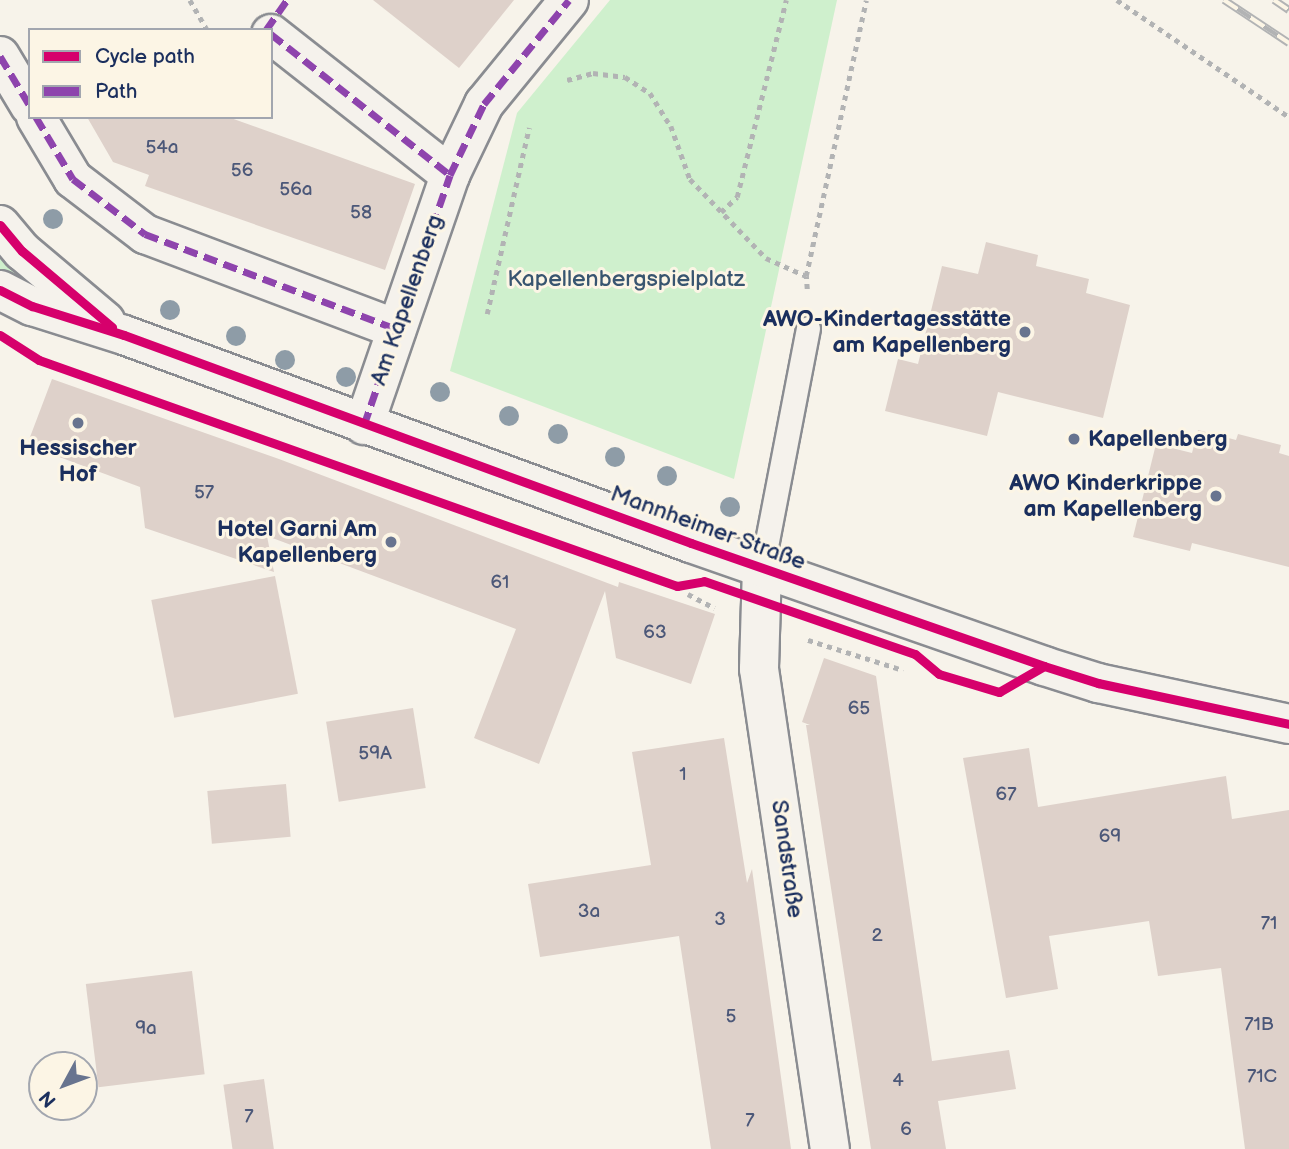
<!DOCTYPE html>
<html>
<head>
<meta charset="utf-8">
<style>
	body { margin:0 }
	#map { position:relative; width:1289px; height:1149px; overflow:hidden; background:#f7f3ea; font-family:"Balsamiq Sans",sans-serif }
	div>[style] { position:absolute }
	.green>* { inset:0; background:#cff0cd }
	.building>* { inset:0; background:#ded1ca; transform-origin:0 0 }
	.path>* { height:4.5px; margin-top:-2.25px; transform-origin:0; background:repeating-linear-gradient(90deg,#b2b3b4 0 5px,transparent 0 10px) }
	.roads { filter:drop-shadow(2px 0 #8a8c91) drop-shadow(-2px 0 #8a8c91) drop-shadow(0 2px #8a8c91) drop-shadow(0 -2px #8a8c91) }
	.service>* { height:23px; margin:-11.5px; padding:0 11.5px; transform-origin:11.5px; border-radius:11.5px; background:#f5f2ec }
	.minor>* { height:38px; margin:-19px; padding:0 19px; transform-origin:19px; border-radius:19px; background:#f5f2ec }
	.secondary>* { height:38px; margin:-19px; padding:0 19px; transform-origin:19px; border-radius:19px; background:#f5f2ec }
	.rail>* { height:8px; margin-top:-4px; transform-origin:0; background:repeating-linear-gradient(90deg,#fcf5e5 0 16px,#b2b3b4 0 32px); box-sizing:border-box; border-block:2px solid #b2b3b4 }
	.quiet>* { height:7px; margin-top:-3.5px; transform-origin:0; background:repeating-linear-gradient(90deg,#8e44ad 0 14px,transparent 0 21px) }
	.cycleway>* { height:9px; margin:-4.5px; padding:0 4.5px; transform-origin:4.5px; border-radius:4.5px; background:#d6006c }
	.trees>* { width:20px; height:20px; margin:-10px; border-radius:50%; background:#8e9ca7 }
	.dots>* { width:19px; height:19px; translate:-50% -50%; box-sizing:border-box; border:4px solid #fcf5e5; border-radius:50% }
	span { translate:-50% -50%; white-space:nowrap; text-align:center; line-height:1.15; -webkit-text-stroke:6px #fcf5e5; paint-order:stroke }
	.number-label { font-size:19px; color:#4c5879 }
	.number-label span { -webkit-text-stroke-width:0 }
	.park-label { font-size:23px; color:#385570 }
	.street-label { font-size:23px; color:#1b2f5e }
	.poi-label { font-size:23px; color:#1b2f5e; font-weight:700 }
	.right { translate:-100% -50%; text-align:right }
	.left { translate:0 -50%; text-align:left }
	.legend { position:absolute; left:28px; top:28px; width:245px; height:91px; box-sizing:border-box; background:#fcf5e5; border:2px solid #a2a6af; margin:0; padding:9px 12px; list-style:none; font-size:21px; color:#1b2f5e }
	.legend li { display:flex; align-items:center; gap:14px; height:35px }
	.legend b { width:35px; border:2px solid #a2a6af }
	.north { position:absolute; left:28px; top:1051px; width:70px; height:70px; box-sizing:border-box; background:#fcf5e5; border:2px solid #a2a6af; border-radius:50%; rotate:229deg; font-size:19px; font-weight:700; line-height:28px; text-align:center; color:#1b2f5e }
	.north::after { content:''; display:block; margin:auto; width:24px; height:32px; background:#68748f; clip-path:polygon(50% 0,100% 100%,50% 72%,0 100%) }
</style>
</head>
<body>
<div id="map">
	<div class="green">
		<i style="clip-path:polygon(610px 0,837px 0,734px 479px,450px 371px,517px 113px)"></i>
		<i style="clip-path:polygon(0 248px,51px 292px,0 272px)"></i>
	</div>
	<div class="building">
		<i style="clip-path:polygon(373px 0,514px 0,459px 68px)"></i>
		<i style="clip-path:polygon(87px 117px,228px 117px,415px 184px,385px 270px,145px 186px,149px 175px,113px 162px)"></i>
		<i style="clip-path:polygon(986px 242px,1038px 255px,1036px 266px,1089px 279px,1086px 293px,1130px 305px,1103px 418px,998px 392px,987px 436px,885px 411px,898px 359px,918px 364px,942px 266px,978px 274px)"></i>
		<i style="clip-path:polygon(52px 379px,279px 459px,618px 587px,619px 582px,715px 614px,691px 684px,616px 658px,605px 591px,539px 764px,474px 738px,516px 629px,267px 536px,274px 572px,145px 528px,140px 487px,27px 445px)"></i>
		<i style="clip-path:polygon(1198px 430px,1236px 440px,1238px 434px,1281px 445px,1279px 453px,1289px 456px,1289px 567px,1192px 543px,1190px 551px,1133px 537px,1156px 444px,1192px 453px)"></i>
		<i style="left:275px;top:576px;width:120px;height:126px;rotate:79deg"></i>
		<i style="clip-path:polygon(824px 658px,876px 676px,932px 1061px,1009px 1050px,1016px 1089px,938px 1101px,946px 1149px,871px 1149px,806px 725px,810px 725px,802px 722px)"></i>
		<i style="left:413px;top:708px;width:81px;height:88px;rotate:81deg"></i>
		<i style="clip-path:polygon(724px 738px,747px 883px,752px 869px,791px 1149px,711px 1149px,679px 936px,540px 957px,528px 884px,651px 865px,632px 752px)"></i>
		<i style="clip-path:polygon(1029px 748px,1038px 807px,1226px 776px,1232px 819px,1289px 810px,1289px 1149px,1245px 1149px,1221px 968px,1158px 976px,1149px 921px,1049px 936px,1058px 989px,1006px 998px,963px 758px)"></i>
		<i style="left:286px;top:784px;width:53px;height:79px;rotate:85deg"></i>
		<i style="left:192px;top:971px;width:104px;height:107px;rotate:83deg"></i>
		<i style="left:264px;top:1079px;width:71px;height:41px;rotate:82deg"></i>
	</div>
	<div class="path">
		<i style="left:190px;top:0;width:34px;rotate:60deg"></i>
		<i style="left:1117px;top:0;width:208px;rotate:34.2deg"></i>
		<i style="left:567px;top:80px;width:27px;rotate:-15deg"></i>
		<i style="left:593px;top:73px;width:32px;rotate:7deg"></i>
		<i style="left:625px;top:77px;width:30px;rotate:33deg"></i>
		<i style="left:650px;top:93px;width:39px;rotate:58deg"></i>
		<i style="left:671px;top:126px;width:56px;rotate:70.3deg"></i>
		<i style="left:690px;top:179px;width:110px;rotate:46.1deg"></i>
		<i style="left:766px;top:258px;width:44px;rotate:24.2deg"></i>
		<i style="left:721px;top:212px;width:22px;rotate:-43deg"></i>
		<i style="left:737px;top:197px;width:203px;rotate:-76deg"></i>
		<i style="left:807px;top:289px;width:13px;rotate:-94deg"></i>
		<i style="left:806px;top:276px;width:282px;rotate:-77.7deg"></i>
		<i style="left:487px;top:314px;width:191px;rotate:-77.3deg"></i>
		<i style="left:688px;top:594px;width:30px;rotate:28deg"></i>
		<i style="left:808px;top:640px;width:100px;rotate:17.5deg"></i>
	</div>
	<div class="roads">
		<div class="service">
			<i style="left:762px;top:567px;width:243px;rotate:-79.1deg"></i>
		</div>
		<div class="minor">
			<i style="left:271px;top:34px;width:228px;rotate:38.2deg"></i>
			<i style="left:0;top:56px;width:58px;rotate:59deg"></i>
			<i style="left:36px;top:117px;width:72px;rotate:59.2deg"></i>
			<i style="left:73px;top:179px;width:91px;rotate:37.4deg"></i>
			<i style="left:145px;top:234px;width:269px;rotate:20.7deg"></i>
			<i style="left:364px;top:425px;width:264px;rotate:-71deg"></i>
			<i style="left:450px;top:175px;width:79px;rotate:-64.4deg"></i>
			<i style="left:484px;top:104px;width:134px;rotate:-50.7deg"></i>
			<i style="left:762px;top:567px;width:102px;rotate:91.7deg"></i>
			<i style="left:759px;top:669px;width:485px;rotate:81.6deg"></i>
		</div>
		<div class="secondary">
			<i style="left:0;top:225px;width:34px;rotate:50deg"></i>
			<i style="left:22px;top:251px;width:109px;rotate:40.1deg"></i>
			<i style="left:0;top:290px;width:36px;rotate:27deg"></i>
			<i style="left:32px;top:306px;width:96px;rotate:17.5deg"></i>
			<i style="left:124px;top:335px;width:604px;rotate:20.15deg"></i>
			<i style="left:691px;top:543px;width:374px;rotate:19.2deg"></i>
			<i style="left:1044px;top:666px;width:57px;rotate:17.5deg"></i>
			<i style="left:1098px;top:683px;width:195px;rotate:12.1deg"></i>
		</div>
	</div>
	<div class="rail">
		<i style="left:1224px;top:0;width:78px;rotate:33.5deg"></i>
		<i style="left:1274px;top:0;width:18px;rotate:34deg"></i>
	</div>
	<div class="quiet">
		<i style="left:266px;top:30px;width:37px;rotate:-55deg"></i>
		<i style="left:271px;top:34px;width:228px;rotate:38.2deg"></i>
		<i style="left:0;top:56px;width:58px;rotate:59deg"></i>
		<i style="left:36px;top:117px;width:72px;rotate:59.2deg"></i>
		<i style="left:73px;top:179px;width:91px;rotate:37.4deg"></i>
		<i style="left:145px;top:234px;width:269px;rotate:20.7deg"></i>
		<i style="left:364px;top:425px;width:264px;rotate:-71deg"></i>
		<i style="left:450px;top:175px;width:79px;rotate:-64.4deg"></i>
		<i style="left:484px;top:104px;width:134px;rotate:-50.7deg"></i>
	</div>
	<div class="cycleway">
		<i style="left:0;top:225px;width:34px;rotate:50deg"></i>
		<i style="left:22px;top:251px;width:118px;rotate:40.2deg"></i>
		<i style="left:0;top:290px;width:36px;rotate:27deg"></i>
		<i style="left:32px;top:306px;width:96px;rotate:17.5deg"></i>
		<i style="left:124px;top:335px;width:604px;rotate:20.15deg"></i>
		<i style="left:691px;top:543px;width:374px;rotate:19.2deg"></i>
		<i style="left:1044px;top:666px;width:57px;rotate:17.5deg"></i>
		<i style="left:1098px;top:683px;width:195px;rotate:12.1deg"></i>
		<i style="left:0;top:335px;width:46px;rotate:32.7deg"></i>
		<i style="left:39px;top:360px;width:677px;rotate:19.51deg"></i>
		<i style="left:677px;top:586px;width:27px;rotate:-10deg"></i>
		<i style="left:704px;top:581px;width:223px;rotate:19.1deg"></i>
		<i style="left:915px;top:654px;width:31px;rotate:40deg"></i>
		<i style="left:939px;top:674px;width:63px;rotate:16.7deg"></i>
		<i style="left:999px;top:692px;width:52px;rotate:-30deg"></i>
	</div>
	<div class="trees">
		<i style="left:53px;top:219px"></i>
		<i style="left:170px;top:310px"></i>
		<i style="left:236px;top:336px"></i>
		<i style="left:285px;top:360px"></i>
		<i style="left:346px;top:377px"></i>
		<i style="left:440px;top:392px"></i>
		<i style="left:509px;top:416px"></i>
		<i style="left:558px;top:434px"></i>
		<i style="left:615px;top:457px"></i>
		<i style="left:667px;top:476px"></i>
		<i style="left:730px;top:507px"></i>
	</div>
	<div class="dots">
		<i style="left:1025px;top:332px;background:#68748f"></i>
		<i style="left:78px;top:423px;background:#68748f"></i>
		<i style="left:1074px;top:439px;background:#68748f"></i>
		<i style="left:1216px;top:496px;background:#68748f"></i>
		<i style="left:391px;top:542px;background:#68748f"></i>
	</div>
	<div class="number-label">
		<span style="left:162px;top:148px">54a</span>
		<span style="left:242px;top:171px">56</span>
		<span style="left:296px;top:190px">56a</span>
		<span style="left:361px;top:213px">58</span>
		<span style="left:204px;top:493px">57</span>
		<span style="left:500px;top:583px">61</span>
		<span style="left:655px;top:633px">63</span>
		<span style="left:859px;top:709px">65</span>
		<span style="left:375px;top:754px">59A</span>
		<span style="left:683px;top:775px">1</span>
		<span style="left:1006px;top:795px">67</span>
		<span style="left:1110px;top:837px">69</span>
		<span style="left:589px;top:912px">3a</span>
		<span style="left:720px;top:920px">3</span>
		<span style="left:1269px;top:924px">71</span>
		<span style="left:877px;top:936px">2</span>
		<span style="left:731px;top:1017px">5</span>
		<span style="left:1259px;top:1025px">71B</span>
		<span style="left:146px;top:1029px">9a</span>
		<span style="left:1262px;top:1077px">71C</span>
		<span style="left:898px;top:1081px">4</span>
		<span style="left:249px;top:1117px">7</span>
		<span style="left:750px;top:1121px">7</span>
		<span style="left:906px;top:1130px">6</span>
	</div>
	<div class="park-label">
		<span style="left:626px;top:279px">Kapellenbergspielplatz</span>
	</div>
	<div class="street-label">
		<span style="left:407px;top:300px;rotate:-71deg">Am Kapellenberg</span>
		<span style="left:708px;top:528px;rotate:20deg">Mannheimer Straße</span>
		<span style="left:787px;top:859px;rotate:82deg">Sandstraße</span>
	</div>
	<div class="poi-label">
		<span class="right" style="left:1011px;top:332px">AWO-Kindertagesstätte<br>am Kapellenberg</span>
		<span class="left" style="left:1088px;top:439px">Kapellenberg</span>
		<span style="left:78px;top:461px">Hessischer<br>Hof</span>
		<span class="right" style="left:1202px;top:496px">AWO Kinderkrippe<br>am Kapellenberg</span>
		<span class="right" style="left:377px;top:542px">Hotel Garni Am<br>Kapellenberg</span>
	</div>
	<ul class="legend">
	<li><b style="height:9px;background:#d6006c"></b>Cycle path</li>
	<li><b style="height:9px;background:#8e44ad"></b>Path</li>
	</ul>
	<div class="north">N</div>
</div>
</body>
</html>
